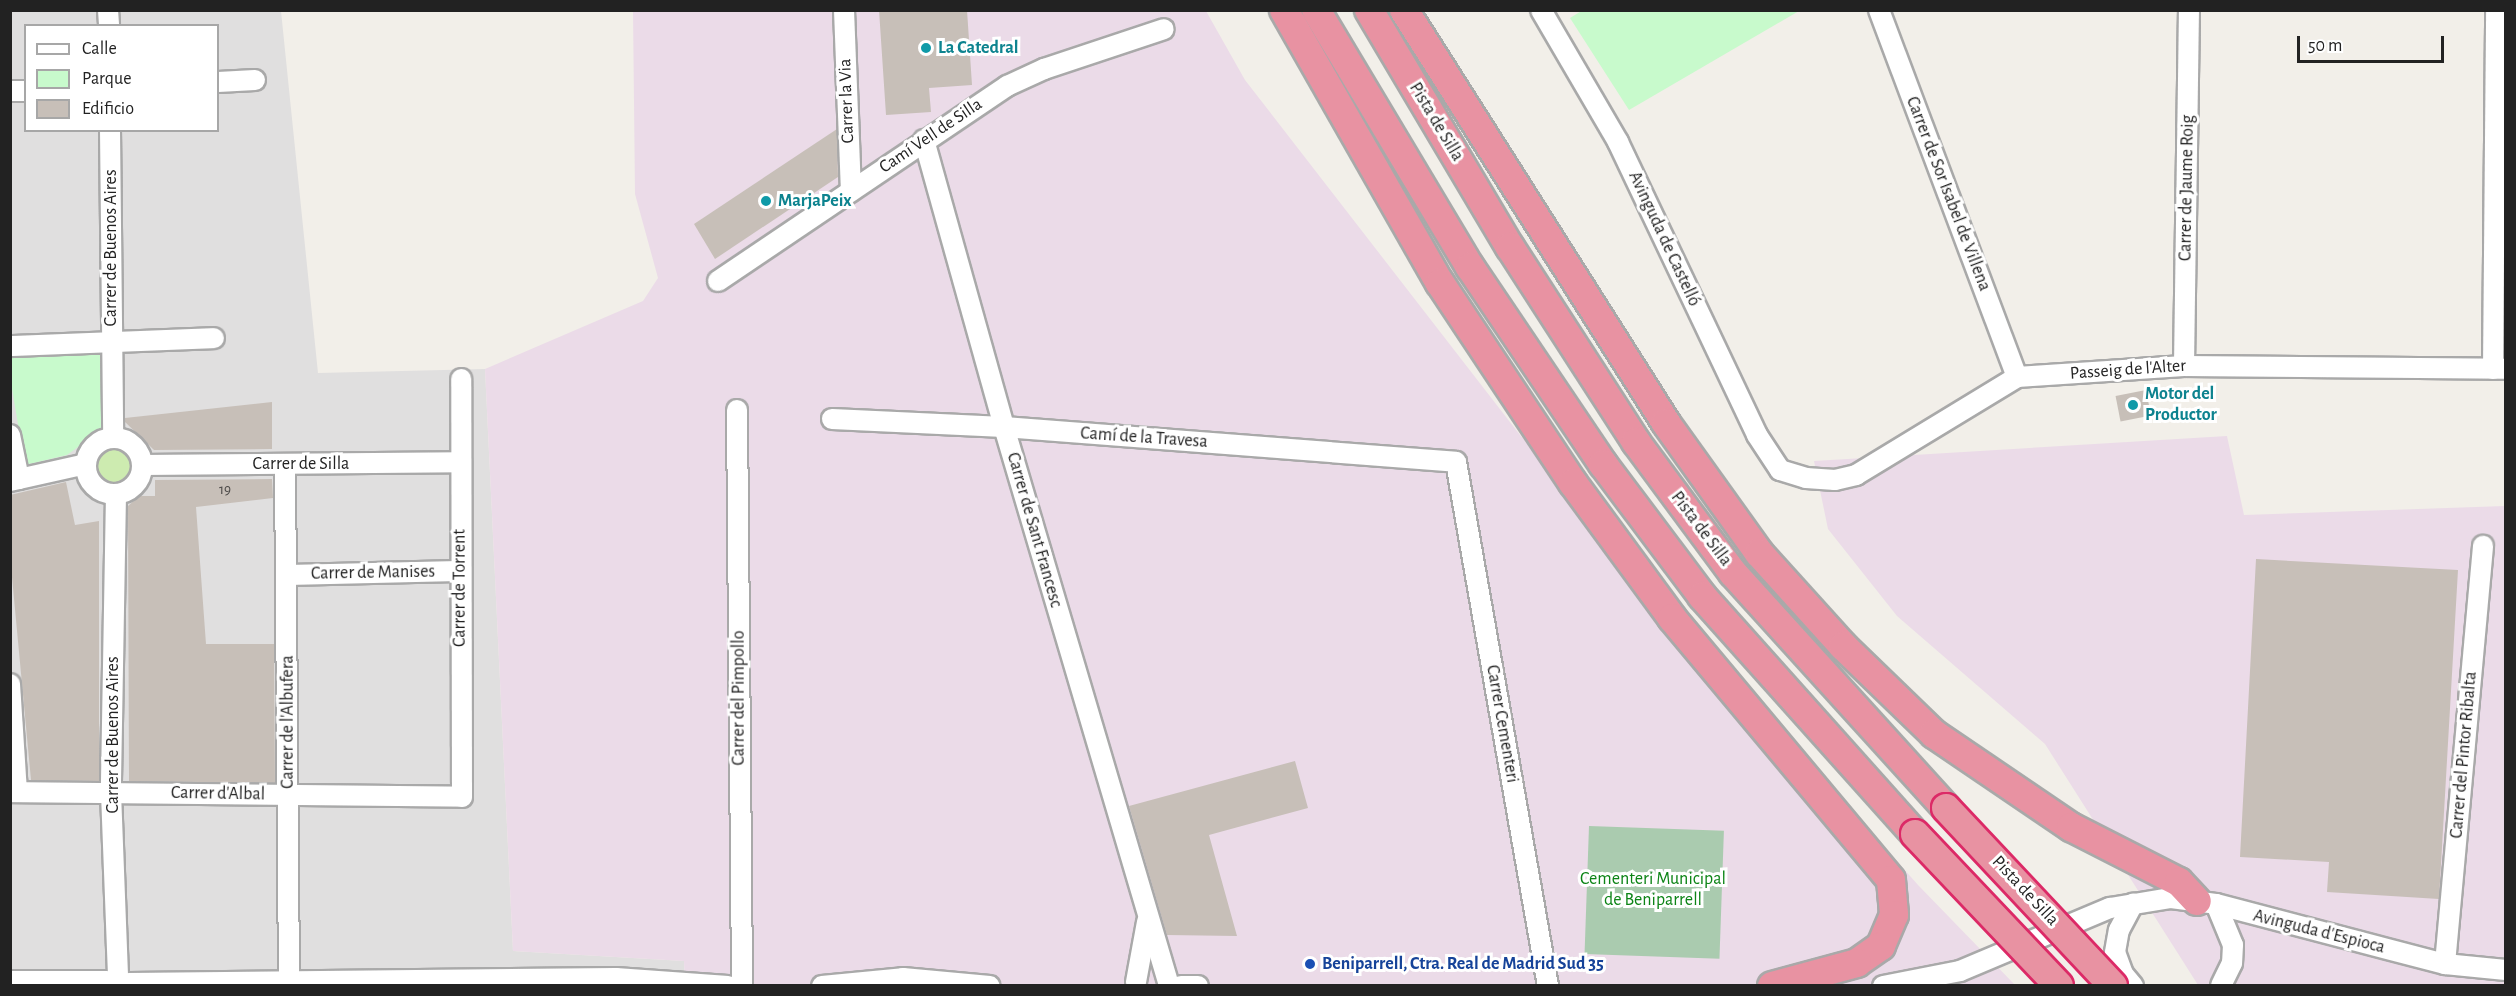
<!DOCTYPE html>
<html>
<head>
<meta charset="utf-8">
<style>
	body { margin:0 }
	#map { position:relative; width:2516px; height:996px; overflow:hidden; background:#f2efe9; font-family:"Alegreya Sans",sans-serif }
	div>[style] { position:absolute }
	.residential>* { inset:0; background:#e0dfdf }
	.industrial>* { inset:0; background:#ebdbe8 }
	.grass>* { inset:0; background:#cdebb0 }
	.round { border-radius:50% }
	.cemetery>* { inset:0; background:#aacbaf; transform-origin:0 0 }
	.park>* { inset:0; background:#c8facc }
	.building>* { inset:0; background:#c7bfb8; transform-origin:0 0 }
	.roads { filter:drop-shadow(2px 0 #a9a9a9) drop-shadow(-2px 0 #a9a9a9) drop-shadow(0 2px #a9a9a9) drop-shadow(0 -2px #a9a9a9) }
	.minor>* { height:20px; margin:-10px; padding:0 10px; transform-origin:10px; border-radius:10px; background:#fff }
	.minor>.ring { margin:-10px; padding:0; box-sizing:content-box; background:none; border:20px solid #fff; border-radius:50% }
	.highway>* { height:28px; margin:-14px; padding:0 14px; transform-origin:14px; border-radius:14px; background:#e892a2 }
	.bridges { filter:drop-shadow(2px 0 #dc2a67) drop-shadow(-2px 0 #dc2a67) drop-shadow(0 2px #dc2a67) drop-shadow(0 -2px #dc2a67) }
	.highway-bridge>* { height:28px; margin:-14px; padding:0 14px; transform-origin:14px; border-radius:14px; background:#e892a2 }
	.dots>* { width:16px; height:16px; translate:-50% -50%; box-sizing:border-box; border:3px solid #fff; border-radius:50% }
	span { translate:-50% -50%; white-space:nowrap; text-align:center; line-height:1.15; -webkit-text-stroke:6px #fff; paint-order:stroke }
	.number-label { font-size:15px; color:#4b4948 }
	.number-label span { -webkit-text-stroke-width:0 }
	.culture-label { font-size:18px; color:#0d838f; font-weight:700 }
	.left { translate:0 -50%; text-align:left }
	.street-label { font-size:18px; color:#222 }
	.park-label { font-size:18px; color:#0c8416 }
	.transit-label { font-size:18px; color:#164399; font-weight:700 }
	.frame { position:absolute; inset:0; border:12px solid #222; pointer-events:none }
	.legend { position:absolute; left:24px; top:24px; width:195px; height:108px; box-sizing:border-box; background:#fff; border:2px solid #a7a7a7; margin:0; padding:8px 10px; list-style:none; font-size:18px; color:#222 }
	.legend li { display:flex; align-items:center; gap:12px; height:30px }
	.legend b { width:30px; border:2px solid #a7a7a7 }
	.scale { position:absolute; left:2297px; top:36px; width:147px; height:27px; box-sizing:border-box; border:3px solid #222; border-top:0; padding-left:8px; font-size:18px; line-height:21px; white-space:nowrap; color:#222; -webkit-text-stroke:4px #fff; paint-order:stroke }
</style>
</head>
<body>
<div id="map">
	<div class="residential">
		<i style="clip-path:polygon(evenodd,10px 11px,281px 11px,318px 373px,485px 369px,513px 951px,684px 961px,685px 985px,11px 985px,10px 11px,26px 26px,218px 26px,218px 130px,26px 130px,26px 26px)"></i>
	</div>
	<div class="industrial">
		<i style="clip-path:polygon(633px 11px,1206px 11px,1245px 80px,1520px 435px,1918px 885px,2015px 985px,685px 986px,684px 961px,513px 951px,485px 369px,643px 301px,658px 278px,635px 194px)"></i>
		<i style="clip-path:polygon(2227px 436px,2244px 515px,2505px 506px,2505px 985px,2198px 985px,2045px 744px,1897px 616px,1828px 529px,1814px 461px)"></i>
	</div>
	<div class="grass">
		<i class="round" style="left:94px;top:448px;width:38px;height:38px"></i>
	</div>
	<div class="cemetery">
		<i style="left:1589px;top:826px;width:135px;height:128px;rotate:2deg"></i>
	</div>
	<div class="park">
		<i style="clip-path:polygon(1583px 10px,1799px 10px,1799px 11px,1629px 110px,1570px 18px)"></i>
		<i style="clip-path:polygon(103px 353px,104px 428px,67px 455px,25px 465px,11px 383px,10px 356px)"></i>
	</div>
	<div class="building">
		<i style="clip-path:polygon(879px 10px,967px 10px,972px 85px,929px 88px,931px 112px,886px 115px)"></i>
		<i style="clip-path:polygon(837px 129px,838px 177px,715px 259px,694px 224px)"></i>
		<i style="left:2146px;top:390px;width:26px;height:31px;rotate:79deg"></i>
		<i style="clip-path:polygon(272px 402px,272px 449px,154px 450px,125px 422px,125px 418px)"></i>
		<i style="clip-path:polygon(272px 479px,273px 498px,196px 507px,206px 644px,274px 644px,275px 783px,129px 781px,128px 506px,139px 496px,155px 496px,155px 480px)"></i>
		<i style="clip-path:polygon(66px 482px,75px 525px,99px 521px,99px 781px,31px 780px,10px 556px,10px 495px)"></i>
		<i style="clip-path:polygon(2256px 559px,2458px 570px,2439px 899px,2327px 892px,2329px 862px,2240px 857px)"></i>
		<i style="clip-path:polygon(1295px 761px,1308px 808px,1209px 835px,1237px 936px,1167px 935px,1129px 806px)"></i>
	</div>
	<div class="roads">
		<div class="minor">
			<i style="left:108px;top:10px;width:16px;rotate:86deg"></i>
			<i style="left:844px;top:10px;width:181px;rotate:87.8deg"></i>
			<i style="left:1541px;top:10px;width:153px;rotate:59.7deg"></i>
			<i style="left:1618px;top:142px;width:324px;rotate:64.6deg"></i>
			<i style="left:1757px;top:435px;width:42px;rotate:56.7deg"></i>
			<i style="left:1780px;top:470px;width:27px;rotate:17deg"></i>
			<i style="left:1806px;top:478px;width:29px;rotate:4deg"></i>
			<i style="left:1835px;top:480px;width:22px;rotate:-13deg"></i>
			<i style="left:1856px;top:475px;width:188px;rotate:-31.3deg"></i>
			<i style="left:2017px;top:377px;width:167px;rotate:-3.8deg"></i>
			<i style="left:2184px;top:366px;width:322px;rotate:0.5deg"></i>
			<i style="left:1879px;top:10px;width:392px;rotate:69.4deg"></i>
			<i style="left:218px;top:82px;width:37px;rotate:-3deg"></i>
			<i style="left:10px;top:91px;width:16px"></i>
			<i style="left:110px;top:130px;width:308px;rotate:89.4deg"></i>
			<i style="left:924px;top:140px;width:298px;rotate:74.4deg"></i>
			<i style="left:1004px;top:427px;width:579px;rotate:73.54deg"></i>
			<i style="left:718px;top:281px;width:349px;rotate:-34deg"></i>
			<i style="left:1007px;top:86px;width:41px;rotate:-24.7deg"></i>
			<i style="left:1044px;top:69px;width:126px;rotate:-18.4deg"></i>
			<i style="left:10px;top:346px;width:204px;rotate:-2.2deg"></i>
			<i style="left:2184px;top:366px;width:356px;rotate:-89.2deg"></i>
			<i style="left:2493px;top:369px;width:359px;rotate:-89.5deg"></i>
			<i style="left:737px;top:410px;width:576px;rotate:89.5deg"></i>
			<i style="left:832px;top:419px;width:172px;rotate:2.7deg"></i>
			<i style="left:1004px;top:427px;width:453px;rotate:4.4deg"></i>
			<i style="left:1456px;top:462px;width:532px;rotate:80.04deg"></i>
			<i style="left:10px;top:435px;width:45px;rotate:78.4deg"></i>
			<i class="ring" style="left:86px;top:438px;width:36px;height:36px"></i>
			<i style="left:285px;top:464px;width:522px;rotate:89.56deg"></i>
			<i style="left:142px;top:465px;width:318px;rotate:-0.5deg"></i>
			<i style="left:10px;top:481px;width:78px;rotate:-12.6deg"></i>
			<i style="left:116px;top:494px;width:299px;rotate:91deg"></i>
			<i style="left:111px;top:793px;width:183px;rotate:87.8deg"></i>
			<i style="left:287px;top:575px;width:172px;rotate:-1.3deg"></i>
			<i style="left:10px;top:684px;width:108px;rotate:86.3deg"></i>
			<i style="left:10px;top:792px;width:452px;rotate:0.6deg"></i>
			<i style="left:462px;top:797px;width:418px;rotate:-90.1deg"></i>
			<i style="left:2216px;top:904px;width:44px;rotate:67.5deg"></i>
			<i style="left:2233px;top:945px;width:18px;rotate:93deg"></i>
			<i style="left:2232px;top:963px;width:25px;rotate:116deg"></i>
			<i style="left:2445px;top:964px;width:420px;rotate:-84.8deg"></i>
			<i style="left:10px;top:981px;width:97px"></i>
			<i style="left:1136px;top:982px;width:61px;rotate:-79.6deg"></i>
			<i style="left:129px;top:983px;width:487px;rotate:-0.6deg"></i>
			<i style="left:616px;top:978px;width:112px;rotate:4.1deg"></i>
			<i style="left:822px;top:986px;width:81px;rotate:-5.6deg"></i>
			<i style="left:903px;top:978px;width:87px;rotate:5.3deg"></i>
			<i style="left:1181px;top:986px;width:17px"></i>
			<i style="left:1883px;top:986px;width:78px;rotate:-11deg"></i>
			<i style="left:1960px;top:971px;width:163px;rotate:-22.8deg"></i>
			<i style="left:2110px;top:908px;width:62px;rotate:-9.3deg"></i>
			<i style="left:2171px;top:898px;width:45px;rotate:7.6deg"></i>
			<i style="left:2216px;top:904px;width:237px;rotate:14.7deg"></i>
			<i style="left:2445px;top:964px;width:61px;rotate:5.6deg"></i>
			<i style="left:2133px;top:986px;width:16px;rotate:-130deg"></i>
			<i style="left:2123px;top:974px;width:23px;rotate:-110deg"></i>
			<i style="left:2115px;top:952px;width:22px;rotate:-80deg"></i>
			<i style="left:2119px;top:930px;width:30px;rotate:-62deg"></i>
		</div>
		<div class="highway">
			<i style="left:1284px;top:10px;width:314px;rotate:60.3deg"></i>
			<i style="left:1440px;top:283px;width:240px;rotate:56.4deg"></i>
			<i style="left:1573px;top:483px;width:167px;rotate:53.7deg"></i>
			<i style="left:1672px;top:618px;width:341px;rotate:50.1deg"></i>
			<i style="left:1891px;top:880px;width:35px;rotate:85deg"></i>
			<i style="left:1894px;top:915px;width:34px;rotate:113deg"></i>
			<i style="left:1881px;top:946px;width:29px;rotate:145deg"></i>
			<i style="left:1857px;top:963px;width:88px;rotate:164.9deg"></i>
			<i style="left:1316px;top:10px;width:300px;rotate:59.1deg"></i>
			<i style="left:1470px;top:267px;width:238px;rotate:56deg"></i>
			<i style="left:1603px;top:464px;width:165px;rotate:53.1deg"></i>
			<i style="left:1702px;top:596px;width:319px;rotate:48.2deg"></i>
			<i style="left:1369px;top:10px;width:276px;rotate:59.3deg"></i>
			<i style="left:1510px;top:247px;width:232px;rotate:57.1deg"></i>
			<i style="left:1636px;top:442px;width:163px;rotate:53.5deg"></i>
			<i style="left:1733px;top:573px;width:317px;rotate:47.8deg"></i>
			<i style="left:1404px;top:10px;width:489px;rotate:57.6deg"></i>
			<i style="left:1666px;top:423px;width:160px;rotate:54.4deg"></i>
			<i style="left:1759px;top:553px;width:125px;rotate:47.9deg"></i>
			<i style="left:1843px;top:646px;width:127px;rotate:44deg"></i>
			<i style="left:1934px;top:734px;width:166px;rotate:34.2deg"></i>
			<i style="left:2071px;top:827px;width:121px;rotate:27deg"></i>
			<i style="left:2179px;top:882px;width:26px;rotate:47deg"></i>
		</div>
	</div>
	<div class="bridges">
		<div class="highway-bridge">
			<i style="left:1946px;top:808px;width:244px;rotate:46.8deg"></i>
			<i style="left:1915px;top:834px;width:209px;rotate:46.5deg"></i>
		</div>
	</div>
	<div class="dots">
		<i style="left:926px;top:48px;background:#0f9aa8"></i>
		<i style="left:766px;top:201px;background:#0f9aa8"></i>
		<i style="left:2133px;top:405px;background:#0f9aa8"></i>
		<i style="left:1310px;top:964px;background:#1a4fb4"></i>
	</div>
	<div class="number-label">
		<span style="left:225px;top:490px">19</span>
	</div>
	<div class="culture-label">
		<span class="left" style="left:938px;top:48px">La Catedral</span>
		<span class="left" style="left:778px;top:201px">MarjaPeix</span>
		<span class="left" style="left:2145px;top:405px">Motor del<br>Productor</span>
	</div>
	<div class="street-label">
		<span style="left:847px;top:101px;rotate:-92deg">Carrer la Via</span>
		<span style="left:1436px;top:122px;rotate:59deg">Pista de Silla</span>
		<span style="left:931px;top:136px;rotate:-34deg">Camí Vell de Silla</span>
		<span style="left:2187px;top:188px;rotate:-89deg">Carrer de Jaume Roig</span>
		<span style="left:1948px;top:194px;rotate:69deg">Carrer de Sor Isabel de Villena</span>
		<span style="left:1664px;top:239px;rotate:65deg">Avinguda de Castelló</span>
		<span style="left:111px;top:248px;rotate:-90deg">Carrer de Buenos Aires</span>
		<span style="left:2128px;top:370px;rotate:-4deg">Passeig de l'Alter</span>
		<span style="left:1144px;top:438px;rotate:4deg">Camí de la Travesa</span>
		<span style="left:301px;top:464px">Carrer de Silla</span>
		<span style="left:1701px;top:529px;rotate:53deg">Pista de Silla</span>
		<span style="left:1034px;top:530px;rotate:74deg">Carrer de Sant Francesc</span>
		<span style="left:373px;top:573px;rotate:-1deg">Carrer de Manises</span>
		<span style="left:460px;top:588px;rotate:-90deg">Carrer de Torrent</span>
		<span style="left:739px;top:698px;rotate:-90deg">Carrer del Pimpollo</span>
		<span style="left:288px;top:722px;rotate:-90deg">Carrer de l'Albufera</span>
		<span style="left:1502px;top:724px;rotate:80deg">Carrer Cementeri</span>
		<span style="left:113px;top:735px;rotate:-90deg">Carrer de Buenos Aires</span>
		<span style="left:2464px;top:755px;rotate:-85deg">Carrer del Pintor Ribalta</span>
		<span style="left:218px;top:794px;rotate:1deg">Carrer d'Albal</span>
		<span style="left:2025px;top:891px;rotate:47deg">Pista de Silla</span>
		<span style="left:2319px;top:932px;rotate:14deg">Avinguda d'Espioca</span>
	</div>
	<div class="park-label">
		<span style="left:1653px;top:890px">Cementeri Municipal<br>de Beniparrell</span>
	</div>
	<div class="transit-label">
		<span class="left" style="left:1322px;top:964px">Beniparrell, Ctra. Real de Madrid Sud 35</span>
	</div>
	<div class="frame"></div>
	<ul class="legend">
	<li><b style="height:8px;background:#fff"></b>Calle</li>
	<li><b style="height:16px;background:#c8facc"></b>Parque</li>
	<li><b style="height:16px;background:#c7bfb8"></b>Edificio</li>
	</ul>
	<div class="scale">50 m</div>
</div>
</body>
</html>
